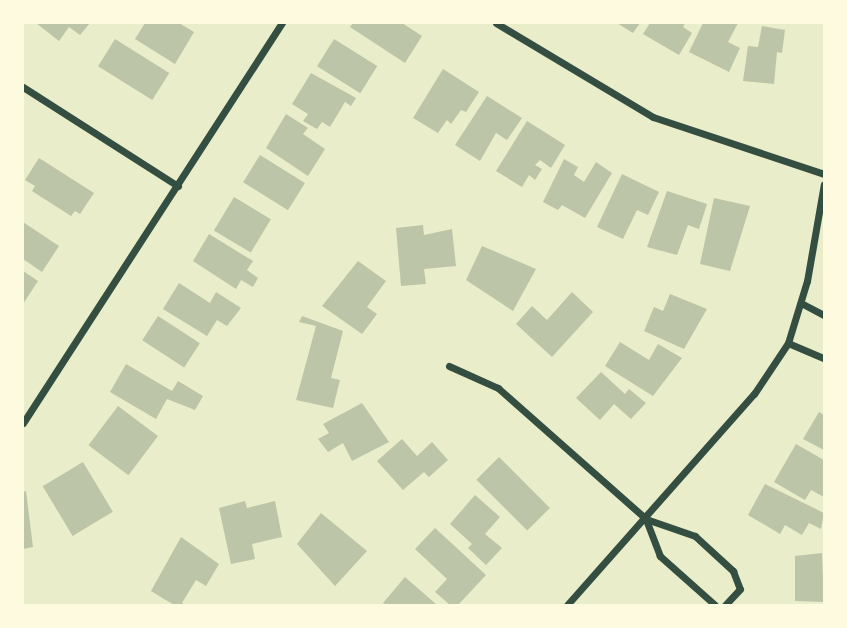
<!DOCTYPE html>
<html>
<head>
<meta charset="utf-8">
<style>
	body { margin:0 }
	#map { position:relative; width:847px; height:628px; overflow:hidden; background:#e9edc9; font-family:Cabin,sans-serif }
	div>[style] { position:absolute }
	.building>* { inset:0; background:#bcc5a7; transform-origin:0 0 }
	.minor>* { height:7px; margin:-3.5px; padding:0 3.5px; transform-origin:3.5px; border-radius:3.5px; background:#344e41 }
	span { translate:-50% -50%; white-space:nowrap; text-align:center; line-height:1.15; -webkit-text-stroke:5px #fefae0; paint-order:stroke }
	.frame { position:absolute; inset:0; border:24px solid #fefae0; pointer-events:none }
</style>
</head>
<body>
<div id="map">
	<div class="building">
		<i style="clip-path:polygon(36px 23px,90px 23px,80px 35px,69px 27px,59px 41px)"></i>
		<i style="clip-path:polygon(145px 23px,179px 23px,194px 32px,175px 64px,135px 39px)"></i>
		<i style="clip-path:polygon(353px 23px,402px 23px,422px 36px,405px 63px,350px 27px)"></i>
		<i style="clip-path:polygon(617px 23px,640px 23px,633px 33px)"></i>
		<i style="clip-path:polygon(650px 23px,685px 23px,683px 27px,692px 33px,679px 55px,643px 34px)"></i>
		<i style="clip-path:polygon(703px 23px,738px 23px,728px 42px,740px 48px,729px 72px,689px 52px)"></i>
		<i style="clip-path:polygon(762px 26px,785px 30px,782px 53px,777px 52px,774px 84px,743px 81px,748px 46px,758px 47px)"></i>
		<i style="left:115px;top:39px;width:64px;height:32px;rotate:32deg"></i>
		<i style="left:334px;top:39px;width:51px;height:32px;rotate:32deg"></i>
		<i style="clip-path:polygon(443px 69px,479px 92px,466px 112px,461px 110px,451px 124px,447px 120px,438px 133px,413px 118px)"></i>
		<i style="clip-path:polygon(311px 73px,356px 98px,351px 106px,345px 102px,330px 127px,322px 122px,317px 129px,303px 121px,308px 114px,292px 104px)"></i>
		<i style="clip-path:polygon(487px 96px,522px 118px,507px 140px,496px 133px,480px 161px,455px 145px)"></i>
		<i style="clip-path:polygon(286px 114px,308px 128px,303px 134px,325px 149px,308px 176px,266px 148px)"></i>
		<i style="clip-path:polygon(527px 121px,565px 145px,551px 168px,540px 160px,535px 165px,542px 169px,535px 180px,529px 175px,522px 187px,496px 171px)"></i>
		<i style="left:260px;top:155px;width:53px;height:32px;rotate:32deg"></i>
		<i style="clip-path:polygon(39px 158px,94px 193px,80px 214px,75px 211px,71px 216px,32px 191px,35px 186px,25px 180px)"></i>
		<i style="clip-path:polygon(564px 159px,578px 167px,574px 175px,584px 182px,596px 162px,612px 173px,585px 218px,562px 205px,558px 210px,543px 202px)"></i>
		<i style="clip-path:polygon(622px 174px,659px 192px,648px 215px,637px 210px,623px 239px,597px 227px)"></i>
		<i style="clip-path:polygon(667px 191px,707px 204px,699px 229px,688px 225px,677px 255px,647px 247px)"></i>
		<i style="left:234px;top:197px;width:43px;height:39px;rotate:31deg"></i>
		<i style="clip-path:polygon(714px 198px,750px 206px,730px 271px,700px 264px)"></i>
		<i style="clip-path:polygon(23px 222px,59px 246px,42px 272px,23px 259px)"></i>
		<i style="clip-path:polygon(423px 225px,424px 235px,452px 229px,456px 266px,424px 269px,426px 284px,401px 286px,396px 228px)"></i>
		<i style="clip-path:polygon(209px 234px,253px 261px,247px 270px,258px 278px,253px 287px,241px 280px,236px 289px,193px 261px)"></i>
		<i style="clip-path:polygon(482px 246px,536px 269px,513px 311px,466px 280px)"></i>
		<i style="clip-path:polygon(358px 261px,386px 281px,367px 307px,377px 314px,362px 334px,322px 306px)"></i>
		<i style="clip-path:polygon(23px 271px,38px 281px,23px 304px)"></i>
		<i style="clip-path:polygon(179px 283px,210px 303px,216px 292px,241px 308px,227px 326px,217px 320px,207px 336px,163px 309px)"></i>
		<i style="clip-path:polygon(572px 292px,593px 312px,552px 357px,516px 324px,532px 306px,547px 320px)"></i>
		<i style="clip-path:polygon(670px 294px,707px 309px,684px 349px,644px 331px,654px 307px,663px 311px)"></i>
		<i style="left:158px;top:316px;width:50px;height:29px;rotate:33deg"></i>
		<i style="clip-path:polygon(302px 316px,343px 331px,331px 378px,340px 380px,333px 408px,296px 400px,316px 326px,299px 322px)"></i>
		<i style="clip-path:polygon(620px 342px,649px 360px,658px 344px,682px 358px,653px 396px,605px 366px)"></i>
		<i style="clip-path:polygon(126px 364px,172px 391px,178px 381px,203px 396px,195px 410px,167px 399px,156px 419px,110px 392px)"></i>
		<i style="clip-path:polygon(601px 372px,625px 394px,629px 389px,646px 403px,631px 419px,614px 404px,600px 420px,576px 398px)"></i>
		<i style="clip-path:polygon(362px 403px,389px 442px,352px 461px,343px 443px,328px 452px,318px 439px,329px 433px,323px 424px)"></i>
		<i style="left:118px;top:406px;width:50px;height:49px;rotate:37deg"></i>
		<i style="clip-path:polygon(819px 412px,824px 415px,824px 450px,803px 439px)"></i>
		<i style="clip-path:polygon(402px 439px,417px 456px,432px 442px,448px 460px,429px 477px,424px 472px,403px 490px,377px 461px)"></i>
		<i style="clip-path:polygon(796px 444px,824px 460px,824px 497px,811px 490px,805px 500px,774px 482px)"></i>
		<i style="left:499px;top:457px;width:72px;height:32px;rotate:45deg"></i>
		<i style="left:83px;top:462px;width:58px;height:47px;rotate:59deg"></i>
		<i style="clip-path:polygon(765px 484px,824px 513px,821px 529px,809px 523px,802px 535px,785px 525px,780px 534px,748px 515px)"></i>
		<i style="clip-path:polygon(26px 491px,33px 547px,23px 549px,23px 492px)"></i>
		<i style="clip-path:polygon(475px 495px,500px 517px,485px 534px,502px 548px,486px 565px,468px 548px,472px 544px,450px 524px)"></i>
		<i style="clip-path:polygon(245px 501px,247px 508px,275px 501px,282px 537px,252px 544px,255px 559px,231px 564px,219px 508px)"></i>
		<i style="clip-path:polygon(321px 513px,367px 551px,335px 586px,297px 544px)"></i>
		<i style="clip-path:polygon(435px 528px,486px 575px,458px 605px,450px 605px,435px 592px,447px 579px,415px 549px)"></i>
		<i style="clip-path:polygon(181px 537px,219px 564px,206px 586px,196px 580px,182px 603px,185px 605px,174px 605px,151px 591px)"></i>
		<i style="clip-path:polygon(822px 553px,824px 602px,795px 601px,795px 556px)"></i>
		<i style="clip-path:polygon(405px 577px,437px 605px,386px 605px,383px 603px)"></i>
	</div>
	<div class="minor">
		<i style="left:496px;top:23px;width:183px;rotate:30.9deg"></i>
		<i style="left:653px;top:117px;width:180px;rotate:18.4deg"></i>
		<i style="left:23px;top:87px;width:184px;rotate:32.6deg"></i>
		<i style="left:801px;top:303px;width:26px;rotate:28deg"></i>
		<i style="left:788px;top:343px;width:39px;rotate:23deg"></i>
		<i style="left:449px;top:366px;width:54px;rotate:24.2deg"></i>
		<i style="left:498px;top:388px;width:198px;rotate:41.5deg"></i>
		<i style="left:23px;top:423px;width:477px;rotate:-57.1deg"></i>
		<i style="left:567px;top:605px;width:282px;rotate:-48.5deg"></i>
		<i style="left:754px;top:394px;width:61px;rotate:-56.3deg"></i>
		<i style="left:788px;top:343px;width:65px;rotate:-73deg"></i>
		<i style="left:807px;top:281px;width:98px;rotate:-80.1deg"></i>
		<i style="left:715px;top:605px;width:74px;rotate:-138.3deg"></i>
		<i style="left:660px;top:556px;width:40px;rotate:-111deg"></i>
		<i style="left:646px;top:519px;width:52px;rotate:19.1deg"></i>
		<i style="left:695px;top:536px;width:52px;rotate:42.6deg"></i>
		<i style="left:733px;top:571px;width:19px;rotate:69deg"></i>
		<i style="left:740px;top:589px;width:22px;rotate:133deg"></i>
	</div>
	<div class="frame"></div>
</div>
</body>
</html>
